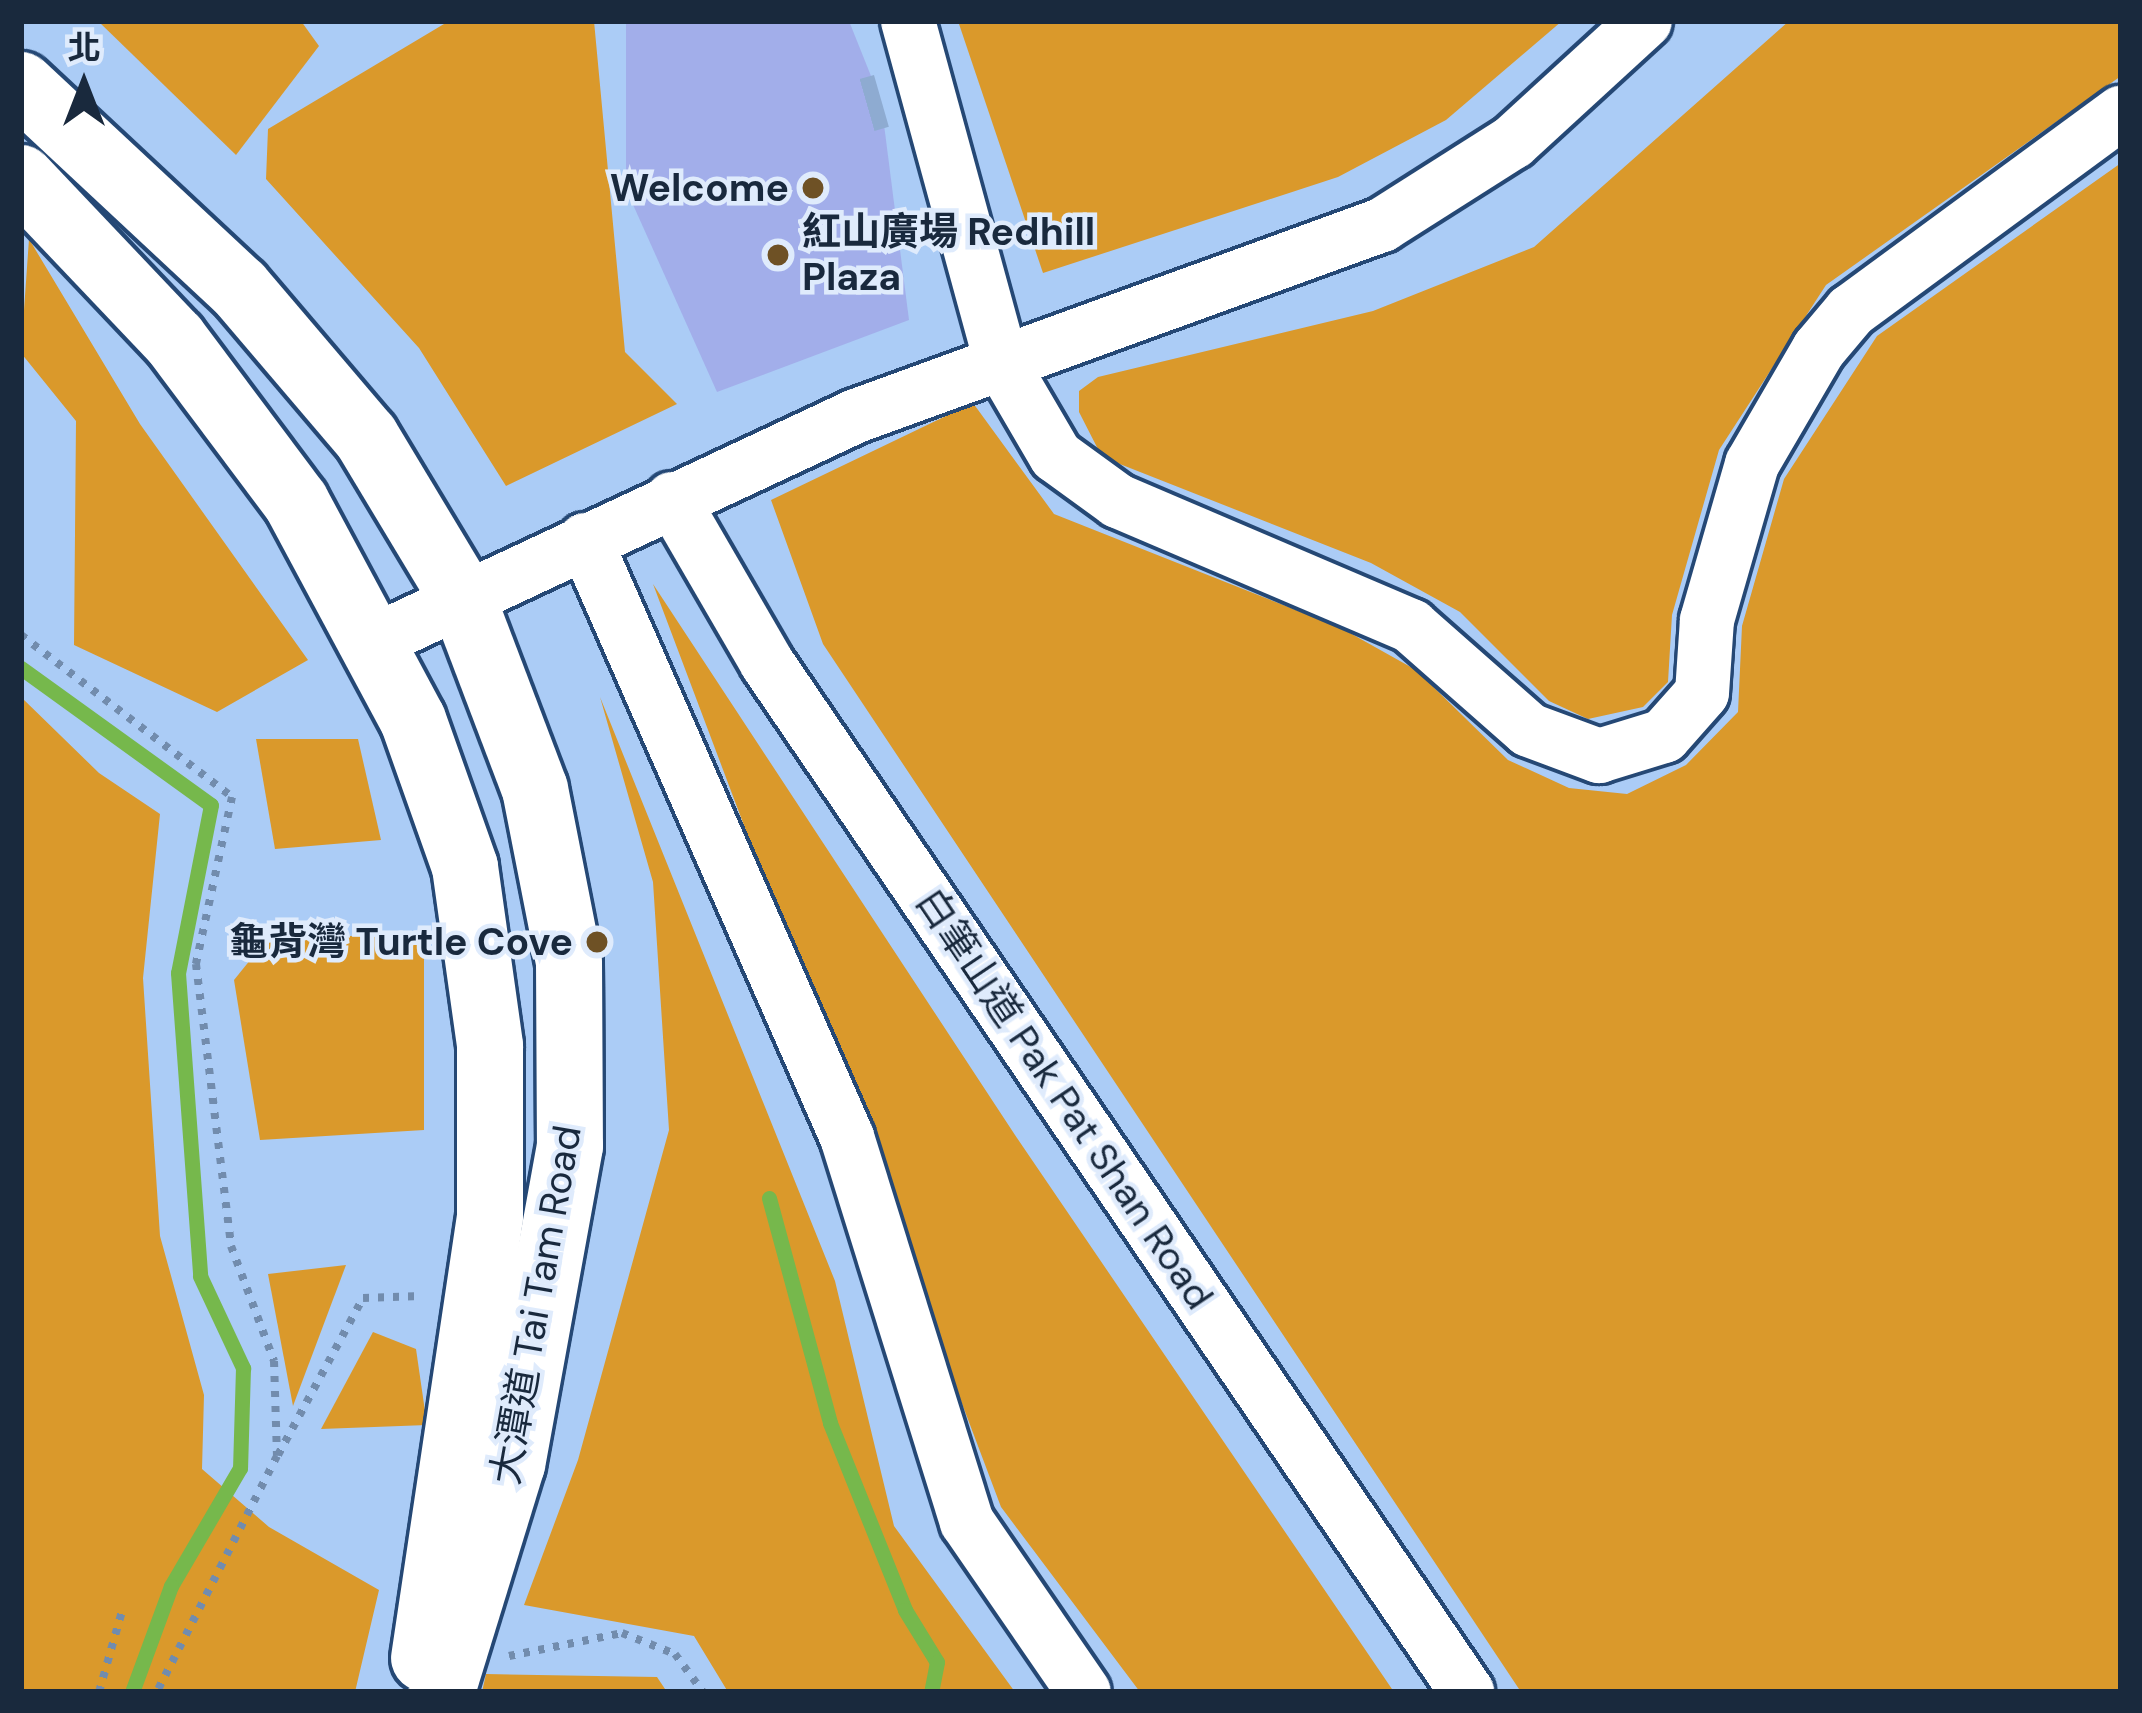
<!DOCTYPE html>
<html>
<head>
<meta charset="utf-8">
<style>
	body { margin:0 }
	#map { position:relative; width:2142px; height:1713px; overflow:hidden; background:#abccf6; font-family:"DM Sans","Noto Sans TC",sans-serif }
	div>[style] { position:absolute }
	.green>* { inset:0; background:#da992b }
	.stream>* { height:15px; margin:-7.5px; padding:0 7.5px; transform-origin:7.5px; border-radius:7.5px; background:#76b84c }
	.building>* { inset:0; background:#a2aeea }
	.minor-tunnel>* { height:54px; margin-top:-27px; transform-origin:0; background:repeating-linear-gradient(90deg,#8eabd1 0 54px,transparent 0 81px) }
	.path>* { height:8px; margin-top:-4px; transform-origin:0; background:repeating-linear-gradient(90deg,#728cad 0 6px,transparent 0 15px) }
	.roads { filter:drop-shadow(3px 0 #254875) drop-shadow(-3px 0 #254875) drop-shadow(0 3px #254875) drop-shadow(0 -3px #254875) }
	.minor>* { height:54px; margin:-27px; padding:0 27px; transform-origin:27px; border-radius:27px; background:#fff }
	.major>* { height:66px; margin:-33px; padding:0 33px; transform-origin:33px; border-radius:33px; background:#fff }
	.dots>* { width:33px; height:33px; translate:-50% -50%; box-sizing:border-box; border:6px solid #dfebfc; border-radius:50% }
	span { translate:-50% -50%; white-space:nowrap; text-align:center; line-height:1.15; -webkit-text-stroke:9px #dfebfc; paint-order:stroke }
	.poi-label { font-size:39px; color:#19293d; font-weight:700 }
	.right { translate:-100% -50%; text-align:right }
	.left { translate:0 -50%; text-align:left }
	.street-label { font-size:39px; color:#19293d }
	.frame { position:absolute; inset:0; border:24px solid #19293d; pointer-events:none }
	.north { position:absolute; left:24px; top:24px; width:120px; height:120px; -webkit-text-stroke:9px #dfebfc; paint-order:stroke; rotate:0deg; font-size:33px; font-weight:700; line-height:48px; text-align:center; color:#19293d }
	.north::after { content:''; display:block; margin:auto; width:42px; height:54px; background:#19293d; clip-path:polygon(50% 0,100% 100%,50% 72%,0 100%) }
</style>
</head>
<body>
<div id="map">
	<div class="green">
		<i style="clip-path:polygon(98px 21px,301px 21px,319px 46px,236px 155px)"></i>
		<i style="clip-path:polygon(449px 21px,594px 21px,625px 352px,677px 404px,506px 486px,419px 348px,266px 179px,268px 129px)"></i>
		<i style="clip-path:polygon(958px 21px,1562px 21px,1446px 120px,1338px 177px,1043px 273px)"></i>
		<i style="clip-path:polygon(1789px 21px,2121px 21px,2121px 76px,1826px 285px,1719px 450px,1672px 615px,1668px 682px,1643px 707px,1588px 719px,1549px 701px,1460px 612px,1371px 563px,1102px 457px,1079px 412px,1079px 391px,1098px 377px,1373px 311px,1534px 247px)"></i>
		<i style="clip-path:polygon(2121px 163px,2121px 1692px,1521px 1692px,823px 644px,771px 500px,973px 403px,1054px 514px,1341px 628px,1416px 670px,1508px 760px,1569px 788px,1627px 794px,1686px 765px,1738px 712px,1742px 626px,1784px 479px,1877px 336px)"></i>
		<i style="clip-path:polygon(29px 239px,140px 424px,308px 660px,217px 712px,74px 645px,76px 421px,21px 353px)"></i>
		<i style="clip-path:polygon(653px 584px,1015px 1135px,1394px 1692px,1140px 1692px,1001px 1507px)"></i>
		<i style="clip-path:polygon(21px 697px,99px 773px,160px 814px,143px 978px,160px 1236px,204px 1395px,202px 1469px,269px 1527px,379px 1590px,355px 1692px,21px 1692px)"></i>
		<i style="clip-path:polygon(600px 697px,835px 1281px,894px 1526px,1015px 1692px,728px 1692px,694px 1636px,524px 1605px,578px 1460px,669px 1130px,653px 882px)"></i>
		<i style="clip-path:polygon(256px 739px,358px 739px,381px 840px,275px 849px)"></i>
		<i style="clip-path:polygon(271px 934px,424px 938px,424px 1130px,260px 1140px,234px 980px)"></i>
		<i style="clip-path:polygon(346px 1265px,293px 1406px,268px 1274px)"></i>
		<i style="clip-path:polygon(373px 1332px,416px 1349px,427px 1425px,321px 1429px)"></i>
		<i style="clip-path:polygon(486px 1674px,657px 1677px,667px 1692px,482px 1692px)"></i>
	</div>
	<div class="stream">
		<i style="left:21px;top:668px;width:234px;rotate:35.8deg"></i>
		<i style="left:211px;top:805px;width:171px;rotate:101.1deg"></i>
		<i style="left:178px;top:973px;width:304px;rotate:85.8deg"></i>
		<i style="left:200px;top:1276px;width:102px;rotate:64.9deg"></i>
		<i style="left:243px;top:1368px;width:100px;rotate:91.7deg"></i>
		<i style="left:240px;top:1468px;width:137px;rotate:120.3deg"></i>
		<i style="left:171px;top:1586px;width:113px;rotate:110.2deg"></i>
		<i style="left:769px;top:1198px;width:233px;rotate:74.8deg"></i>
		<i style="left:830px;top:1423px;width:201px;rotate:68.1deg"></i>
		<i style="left:905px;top:1610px;width:61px;rotate:58.4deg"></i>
		<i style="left:937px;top:1662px;width:31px;rotate:101deg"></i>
	</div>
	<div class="building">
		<i style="clip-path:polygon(626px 21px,849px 21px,881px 101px,909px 320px,717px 392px,626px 189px)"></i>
	</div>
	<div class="minor-tunnel">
		<i style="left:867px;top:105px;width:15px;rotate:-16deg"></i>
	</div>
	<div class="path">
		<i style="left:21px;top:635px;width:266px;rotate:37.5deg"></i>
		<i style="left:232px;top:797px;width:171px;rotate:102.2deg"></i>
		<i style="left:196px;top:964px;width:284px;rotate:82.9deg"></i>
		<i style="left:231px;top:1246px;width:123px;rotate:69.5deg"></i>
		<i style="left:274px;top:1361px;width:95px;rotate:88.2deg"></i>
		<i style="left:277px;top:1456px;width:265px;rotate:117deg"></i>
		<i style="left:278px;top:1455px;width:179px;rotate:-61.6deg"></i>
		<i style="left:363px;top:1298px;width:58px;rotate:-2deg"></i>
		<i style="left:509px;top:1656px;width:115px;rotate:-11.5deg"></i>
		<i style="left:622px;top:1633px;width:57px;rotate:21.6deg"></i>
		<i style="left:675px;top:1654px;width:47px;rotate:53.6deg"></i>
		<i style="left:99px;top:1692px;width:84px;rotate:-74.1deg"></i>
	</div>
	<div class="roads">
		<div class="minor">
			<i style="left:908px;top:21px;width:353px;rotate:74.7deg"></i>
			<i style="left:1001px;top:362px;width:109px;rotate:59.7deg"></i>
			<i style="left:1056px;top:456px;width:77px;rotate:36deg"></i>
			<i style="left:1118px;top:501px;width:319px;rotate:23.1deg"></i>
			<i style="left:1411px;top:626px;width:157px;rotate:41.4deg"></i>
			<i style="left:1529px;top:730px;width:75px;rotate:20.4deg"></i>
			<i style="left:1599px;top:756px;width:68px;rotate:-17.1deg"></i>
			<i style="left:1664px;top:736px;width:57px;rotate:-48.5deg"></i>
			<i style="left:1702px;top:693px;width:73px;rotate:-86.1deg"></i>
			<i style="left:1707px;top:620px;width:162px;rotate:-73.9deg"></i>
			<i style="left:1752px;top:464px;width:133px;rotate:-59.8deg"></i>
			<i style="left:1819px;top:349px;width:50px;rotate:-49.9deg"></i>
			<i style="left:1851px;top:311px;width:335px;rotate:-36.3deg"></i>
			<i style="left:672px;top:499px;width:190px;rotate:59.9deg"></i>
			<i style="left:767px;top:663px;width:1245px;rotate:55.77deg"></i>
			<i style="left:585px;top:540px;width:652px;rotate:66.31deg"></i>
			<i style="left:847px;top:1137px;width:403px;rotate:72.7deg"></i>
			<i style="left:967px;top:1522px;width:206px;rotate:55.5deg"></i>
			<i style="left:375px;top:641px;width:531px;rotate:-25.07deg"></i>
			<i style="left:856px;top:416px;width:560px;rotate:-19.96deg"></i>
			<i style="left:1382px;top:225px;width:155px;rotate:-32.4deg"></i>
			<i style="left:1513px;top:142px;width:179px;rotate:-42.5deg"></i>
		</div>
		<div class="major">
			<i style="left:21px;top:85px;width:298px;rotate:43deg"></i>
			<i style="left:239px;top:288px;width:196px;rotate:49.6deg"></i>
			<i style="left:366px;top:437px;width:187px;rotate:59deg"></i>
			<i style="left:462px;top:597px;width:205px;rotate:69.2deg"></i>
			<i style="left:535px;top:789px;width:176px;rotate:78.9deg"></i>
			<i style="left:569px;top:962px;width:184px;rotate:89.7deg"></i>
			<i style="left:570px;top:1146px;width:323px;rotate:100.3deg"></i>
			<i style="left:512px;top:1464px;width:239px;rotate:107.1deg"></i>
			<i style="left:21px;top:178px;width:222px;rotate:46.5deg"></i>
			<i style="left:174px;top:339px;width:204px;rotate:53.2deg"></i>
			<i style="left:296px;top:502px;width:247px;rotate:61.8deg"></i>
			<i style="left:413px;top:720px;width:156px;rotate:70.5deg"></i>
			<i style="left:465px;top:867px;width:181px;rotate:82deg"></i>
			<i style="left:490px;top:1046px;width:171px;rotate:90deg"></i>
			<i style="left:490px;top:1217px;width:446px;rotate:98.5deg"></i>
		</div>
	</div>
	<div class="dots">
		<i style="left:813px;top:188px;background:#6e5125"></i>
		<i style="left:778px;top:255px;background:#6e5125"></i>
		<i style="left:597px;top:942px;background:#6e5125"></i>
	</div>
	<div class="poi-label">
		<span class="right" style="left:789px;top:188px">Welcome</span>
		<span class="left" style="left:802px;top:255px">紅山廣場 Redhill<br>Plaza</span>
		<span class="right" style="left:573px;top:942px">龜背灣 Turtle Cove</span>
	</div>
	<div class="street-label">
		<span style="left:1064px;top:1099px;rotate:56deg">白筆山道 Pak Pat Shan Road</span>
		<span style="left:537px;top:1305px;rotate:-80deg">大潭道 Tai Tam Road</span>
	</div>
	<div class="frame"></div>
	<div class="north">北</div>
</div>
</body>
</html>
